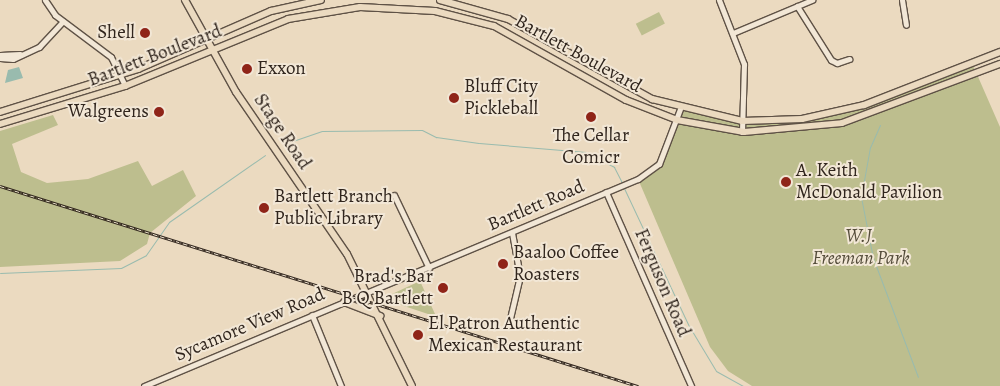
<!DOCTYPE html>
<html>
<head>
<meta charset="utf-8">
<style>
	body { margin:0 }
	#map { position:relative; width:1000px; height:386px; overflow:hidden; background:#ebdac0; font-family:Alegreya,serif }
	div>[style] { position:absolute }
	.green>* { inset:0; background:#bdbe8e; transform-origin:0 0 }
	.water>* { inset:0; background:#99bbae }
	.stream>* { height:1px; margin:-0.5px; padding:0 0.5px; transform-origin:0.5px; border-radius:0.5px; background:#99bbae }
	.roads { filter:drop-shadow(1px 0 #5f5246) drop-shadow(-1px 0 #5f5246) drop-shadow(0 1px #5f5246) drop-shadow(0 -1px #5f5246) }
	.minor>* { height:5px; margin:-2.5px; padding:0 2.5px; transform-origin:2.5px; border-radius:2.5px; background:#f2e7d6 }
	.major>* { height:6px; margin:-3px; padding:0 3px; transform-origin:3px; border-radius:3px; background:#ebdac0 }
	.rail>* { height:3px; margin-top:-1.5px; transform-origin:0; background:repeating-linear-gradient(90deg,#f2e7d6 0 4px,#30251d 0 8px); box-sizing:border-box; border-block:1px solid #30251d }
	.dots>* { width:14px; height:14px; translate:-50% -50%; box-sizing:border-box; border:2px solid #f2e7d6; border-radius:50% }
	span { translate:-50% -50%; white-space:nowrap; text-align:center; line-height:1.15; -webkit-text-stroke:4px #f2e7d6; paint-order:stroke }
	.poi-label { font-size:19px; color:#30251d }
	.right { translate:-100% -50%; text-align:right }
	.left { translate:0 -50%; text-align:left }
	.street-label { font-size:19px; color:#30251d }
	.park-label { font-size:19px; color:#534b39; font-style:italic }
</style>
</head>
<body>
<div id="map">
	<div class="green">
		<i style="left:659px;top:12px;width:13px;height:26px;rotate:63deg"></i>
		<i style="clip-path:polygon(972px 63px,1000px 127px,1000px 386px,752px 386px,728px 371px,710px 347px,638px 179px,659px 164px,680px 109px,717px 117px,789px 121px,864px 105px)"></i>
		<i style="clip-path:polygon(53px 115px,58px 125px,12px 144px,21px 172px,47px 183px,88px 179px,138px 161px,152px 186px,183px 170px,196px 196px,150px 233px,147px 244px,120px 261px,0 267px,0 131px)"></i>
		<i style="clip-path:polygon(420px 281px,435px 314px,434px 316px,389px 301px,390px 295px)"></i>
	</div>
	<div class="water">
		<i style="clip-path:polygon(19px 67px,23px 78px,5px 83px,8px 70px)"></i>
	</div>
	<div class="stream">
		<i style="left:880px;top:125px;width:24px;rotate:114deg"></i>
		<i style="left:870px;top:147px;width:51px;rotate:100.2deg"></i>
		<i style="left:861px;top:197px;width:62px;rotate:78.9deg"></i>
		<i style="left:873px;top:258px;width:127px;rotate:69.3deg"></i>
		<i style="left:284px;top:144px;width:40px;rotate:-18.9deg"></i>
		<i style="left:322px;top:131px;width:100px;rotate:-0.6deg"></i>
		<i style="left:422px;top:130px;width:16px;rotate:27deg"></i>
		<i style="left:436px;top:137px;width:43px;rotate:7.9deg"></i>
		<i style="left:479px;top:143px;width:107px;rotate:4.8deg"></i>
		<i style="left:586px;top:152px;width:32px;rotate:28deg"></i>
		<i style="left:614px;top:167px;width:18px;rotate:63deg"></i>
		<i style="left:623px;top:186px;width:155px;rotate:64.8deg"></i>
		<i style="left:689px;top:326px;width:52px;rotate:59deg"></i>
		<i style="left:716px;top:371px;width:31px;rotate:29deg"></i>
		<i style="left:0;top:273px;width:121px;rotate:-2.4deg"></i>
		<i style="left:121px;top:268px;width:28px;rotate:-27deg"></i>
		<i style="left:146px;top:255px;width:40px;rotate:-55.1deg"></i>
		<i style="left:169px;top:222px;width:117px;rotate:-34.9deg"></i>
	</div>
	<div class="roads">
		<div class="minor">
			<i style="left:45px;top:0;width:18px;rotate:56deg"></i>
			<i style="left:55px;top:15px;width:70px;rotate:36.9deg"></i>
			<i style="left:111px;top:57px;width:32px;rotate:64deg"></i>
			<i style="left:719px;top:0;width:69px;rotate:68.7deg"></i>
			<i style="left:744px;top:64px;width:68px;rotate:91.7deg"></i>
			<i style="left:902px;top:0;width:25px;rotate:81deg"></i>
			<i style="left:797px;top:6px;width:64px;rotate:57.8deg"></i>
			<i style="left:831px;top:60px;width:7px;rotate:27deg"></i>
			<i style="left:837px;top:63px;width:13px;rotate:-18deg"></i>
			<i style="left:733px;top:33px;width:86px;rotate:-22.7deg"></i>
			<i style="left:0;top:55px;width:20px;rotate:-3deg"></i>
			<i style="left:0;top:58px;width:13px;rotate:4deg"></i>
			<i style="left:13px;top:59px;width:29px;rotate:-25deg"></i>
			<i style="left:39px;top:47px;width:35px;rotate:-47deg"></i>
			<i style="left:606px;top:192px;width:212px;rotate:66.3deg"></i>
			<i style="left:394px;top:195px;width:81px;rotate:64.4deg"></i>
			<i style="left:312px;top:315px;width:77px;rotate:67.8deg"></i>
			<i style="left:508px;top:327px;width:52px;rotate:-76.8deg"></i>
			<i style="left:520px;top:276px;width:44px;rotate:-100.5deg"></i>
			<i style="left:144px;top:386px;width:536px;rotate:-22.74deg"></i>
			<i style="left:638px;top:179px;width:26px;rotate:-36deg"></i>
			<i style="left:659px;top:164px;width:59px;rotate:-69.1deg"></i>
		</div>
		<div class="major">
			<i style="left:185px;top:0;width:105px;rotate:61deg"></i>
			<i style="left:236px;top:92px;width:196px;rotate:55.6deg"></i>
			<i style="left:347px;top:254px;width:147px;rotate:63.8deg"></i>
			<i style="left:440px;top:0;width:71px;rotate:15.6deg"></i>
			<i style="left:508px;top:19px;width:165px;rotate:29.1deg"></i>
			<i style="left:652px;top:99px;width:93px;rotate:13.7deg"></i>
			<i style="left:742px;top:121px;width:60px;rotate:-1.9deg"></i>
			<i style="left:802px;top:119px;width:64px;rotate:-12.7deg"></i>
			<i style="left:864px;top:105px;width:146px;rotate:-21.3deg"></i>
			<i style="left:0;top:112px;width:145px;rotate:-17.3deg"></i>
			<i style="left:138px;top:69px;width:145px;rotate:-23.6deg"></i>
			<i style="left:271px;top:11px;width:51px;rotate:-12.4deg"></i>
			<i style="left:0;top:124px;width:131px;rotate:-16.9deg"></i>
			<i style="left:125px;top:86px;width:176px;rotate:-22.3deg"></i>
			<i style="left:288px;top:19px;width:73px;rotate:-9.5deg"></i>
			<i style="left:360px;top:7px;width:75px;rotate:3.1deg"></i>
			<i style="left:435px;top:11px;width:61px;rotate:14.3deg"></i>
			<i style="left:494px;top:26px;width:151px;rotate:29.3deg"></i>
			<i style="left:626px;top:100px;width:55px;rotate:21.4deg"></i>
			<i style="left:677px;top:120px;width:68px;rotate:10.2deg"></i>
			<i style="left:744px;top:132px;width:98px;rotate:-5.2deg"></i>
			<i style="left:842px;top:123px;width:169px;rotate:-20.5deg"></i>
			<i style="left:344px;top:302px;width:39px;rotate:21deg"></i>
		</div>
	</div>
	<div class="rail">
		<i style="left:0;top:186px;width:669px;rotate:17.41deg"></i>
	</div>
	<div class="dots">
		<i style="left:145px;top:33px;background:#8f2418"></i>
		<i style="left:247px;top:69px;background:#8f2418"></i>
		<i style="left:454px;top:98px;background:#8f2418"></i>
		<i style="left:159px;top:112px;background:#8f2418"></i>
		<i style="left:591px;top:117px;background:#8f2418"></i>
		<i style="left:786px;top:182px;background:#8f2418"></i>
		<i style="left:264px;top:208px;background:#8f2418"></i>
		<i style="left:503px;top:264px;background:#8f2418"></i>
		<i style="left:443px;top:288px;background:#8f2418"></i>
		<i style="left:418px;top:335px;background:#8f2418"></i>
	</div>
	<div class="poi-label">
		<span class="right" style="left:135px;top:33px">Shell</span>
		<span class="left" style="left:257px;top:69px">Exxon</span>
		<span class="left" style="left:464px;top:98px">Bluff City<br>Pickleball</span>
		<span class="right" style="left:149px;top:112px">Walgreens</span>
		<span style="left:591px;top:147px">The Cellar<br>Comicr</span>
		<span class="left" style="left:796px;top:182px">A. Keith<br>McDonald Pavilion</span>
		<span class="left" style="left:274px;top:208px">Bartlett Branch<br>Public Library</span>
		<span class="left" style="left:513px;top:264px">Baaloo Coffee<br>Roasters</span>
		<span class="right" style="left:433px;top:288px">Brad's Bar<br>B Q Bartlett</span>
		<span class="left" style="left:428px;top:335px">El Patron Authentic<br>Mexican Restaurant</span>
	</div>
	<div class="street-label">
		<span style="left:578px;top:54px;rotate:29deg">Bartlett Boulevard</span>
		<span style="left:155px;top:56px;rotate:-21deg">Bartlett Boulevard</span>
		<span style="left:282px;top:132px;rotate:56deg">Stage Road</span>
		<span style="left:536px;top:206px;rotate:-23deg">Bartlett Road</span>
		<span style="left:662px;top:283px;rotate:67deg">Ferguson Road</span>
		<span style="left:250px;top:325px;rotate:-23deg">Sycamore View Road</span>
	</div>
	<div class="park-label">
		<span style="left:861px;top:248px">W.J.<br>Freeman Park</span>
	</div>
</div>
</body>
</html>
